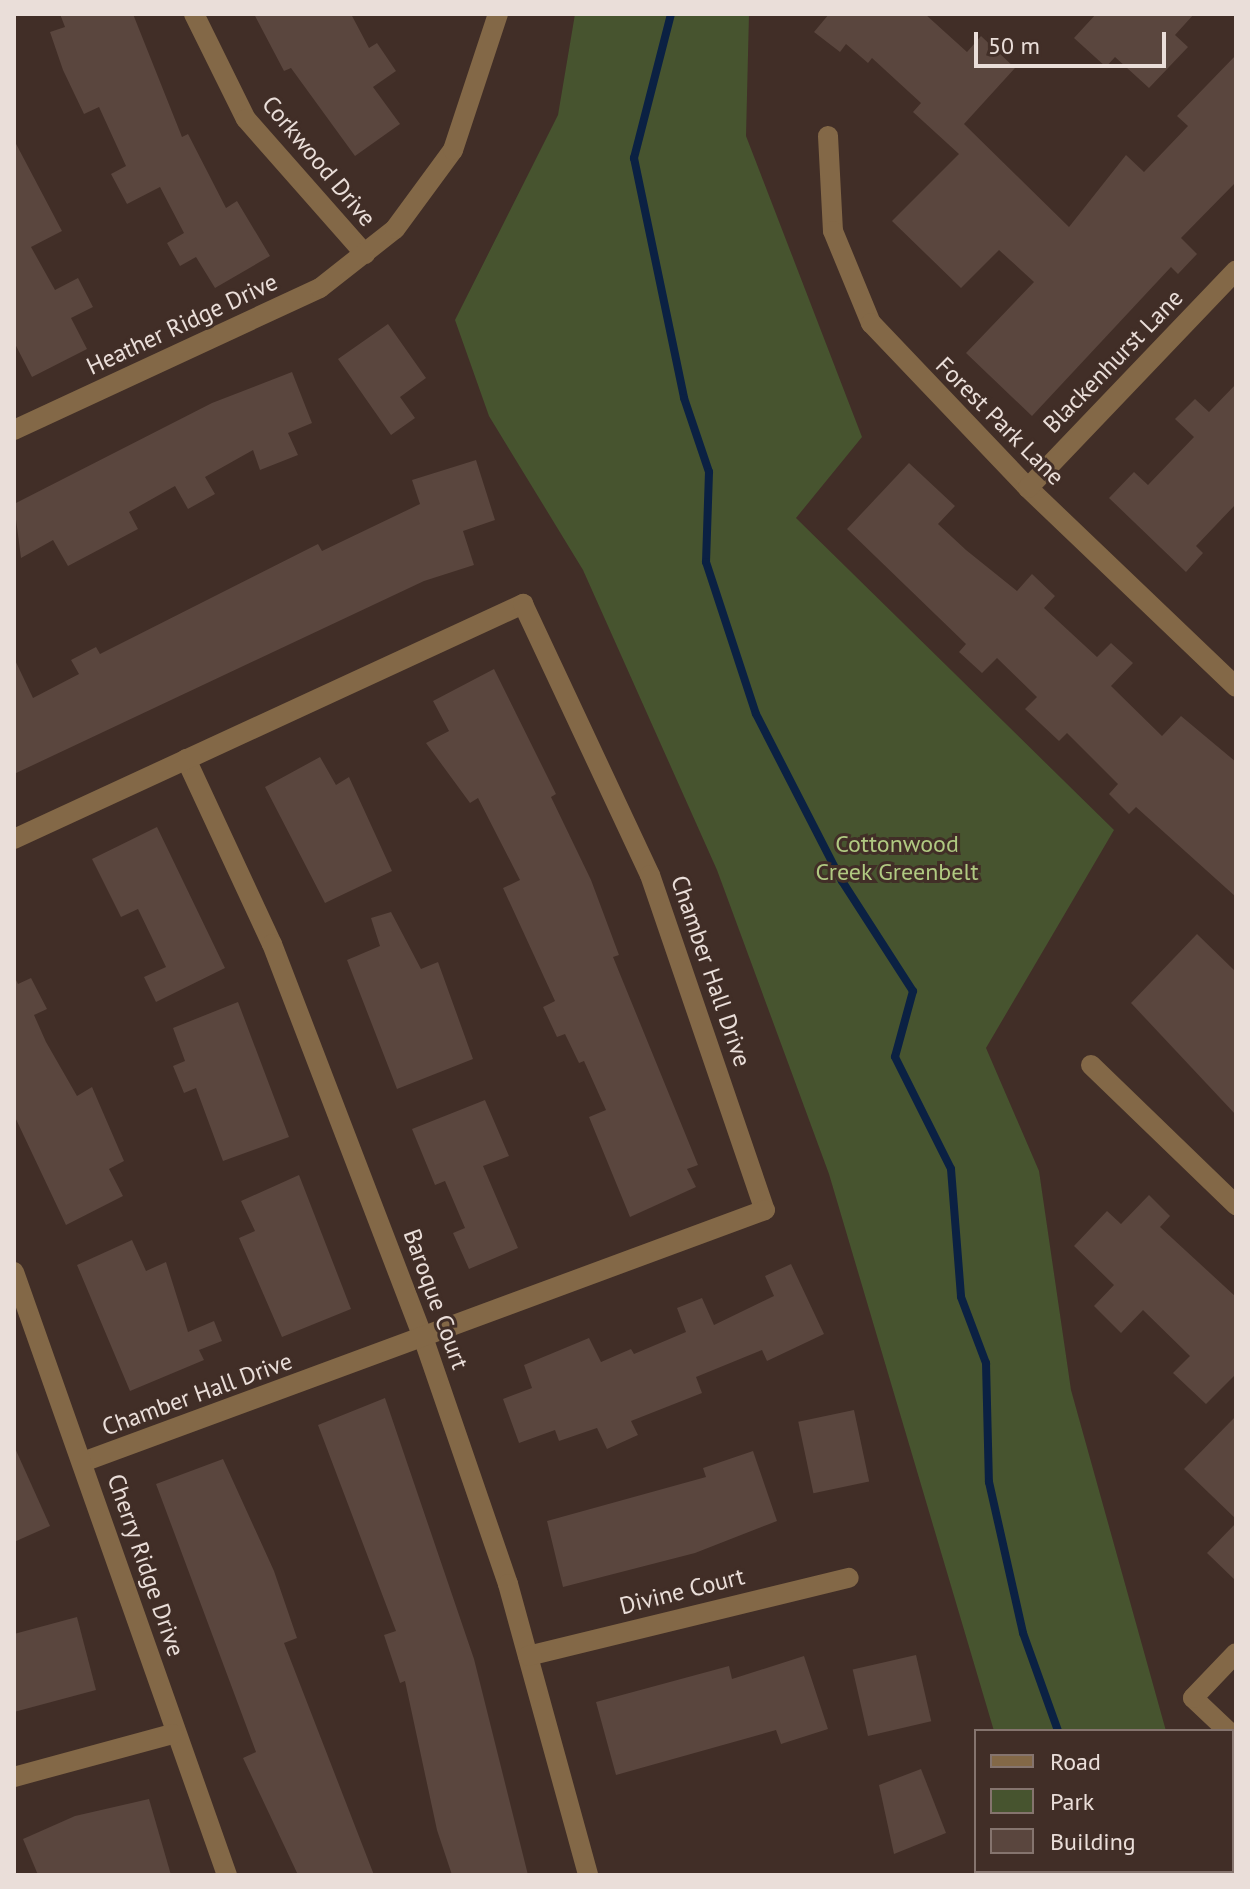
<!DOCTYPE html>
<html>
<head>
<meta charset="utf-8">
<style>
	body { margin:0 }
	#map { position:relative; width:1250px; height:1889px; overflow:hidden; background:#412e27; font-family:"PT Sans",sans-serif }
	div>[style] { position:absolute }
	.green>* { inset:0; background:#47542f; transform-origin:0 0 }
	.stream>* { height:8px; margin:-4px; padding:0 4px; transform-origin:4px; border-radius:4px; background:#0b2143 }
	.building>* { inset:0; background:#5a463e; transform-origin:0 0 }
	.minor>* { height:20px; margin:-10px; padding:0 10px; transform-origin:10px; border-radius:10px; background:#836847 }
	span { translate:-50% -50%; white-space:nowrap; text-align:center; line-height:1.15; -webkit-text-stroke:6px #412e27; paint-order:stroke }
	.street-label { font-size:24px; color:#eaded9 }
	.park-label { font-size:24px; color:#b0c981 }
	.frame { position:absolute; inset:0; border:16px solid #eaded9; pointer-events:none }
	.legend { position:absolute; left:974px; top:1729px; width:260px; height:144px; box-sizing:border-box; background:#412e27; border:2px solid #85746e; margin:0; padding:10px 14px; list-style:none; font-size:24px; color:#eaded9 }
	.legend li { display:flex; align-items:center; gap:16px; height:40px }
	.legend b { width:40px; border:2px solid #85746e }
	.scale { position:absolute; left:974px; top:32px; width:192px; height:36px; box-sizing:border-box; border:4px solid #eaded9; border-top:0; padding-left:10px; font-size:24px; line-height:28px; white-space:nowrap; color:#eaded9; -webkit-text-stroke:6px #412e27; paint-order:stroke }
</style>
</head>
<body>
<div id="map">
	<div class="green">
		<i style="clip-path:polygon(575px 14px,749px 14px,746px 136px,862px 437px,796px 518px,1114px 830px,986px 1048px,1039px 1171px,1071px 1390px,1166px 1731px,994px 1731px,829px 1174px,717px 870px,583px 570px,489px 416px,455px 320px,558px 115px)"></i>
		<i style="left:1034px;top:1871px;width:189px;height:4px"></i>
	</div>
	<div class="stream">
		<i style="left:671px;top:14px;width:149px;rotate:104.4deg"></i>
		<i style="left:634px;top:158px;width:245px;rotate:78.2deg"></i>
		<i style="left:684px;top:398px;width:78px;rotate:71.3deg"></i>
		<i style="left:709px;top:472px;width:90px;rotate:91.9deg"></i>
		<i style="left:706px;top:562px;width:160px;rotate:71.8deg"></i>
		<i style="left:756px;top:714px;width:188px;rotate:62.8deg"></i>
		<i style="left:842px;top:881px;width:131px;rotate:57.2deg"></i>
		<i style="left:913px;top:991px;width:68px;rotate:105.3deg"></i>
		<i style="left:895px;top:1057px;width:125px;rotate:63.4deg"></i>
		<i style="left:951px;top:1169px;width:128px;rotate:85.5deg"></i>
		<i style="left:961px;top:1297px;width:71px;rotate:69.3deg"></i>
		<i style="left:986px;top:1363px;width:119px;rotate:88.6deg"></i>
		<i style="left:989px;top:1482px;width:155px;rotate:77.3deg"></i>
		<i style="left:1023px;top:1633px;width:104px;rotate:70.3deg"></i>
		<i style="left:1112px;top:1871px;width:4px;rotate:63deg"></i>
	</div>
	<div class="building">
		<i style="clip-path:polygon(60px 14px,133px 14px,182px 137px,188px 134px,226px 208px,237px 201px,270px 256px,215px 288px,196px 257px,180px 266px,167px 243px,184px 233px,160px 187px,127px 204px,111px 174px,126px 166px,99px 107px,84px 114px,63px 70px,50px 32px,65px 27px)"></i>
		<i style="clip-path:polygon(254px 14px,351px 14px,369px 48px,377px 43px,396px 71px,373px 87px,400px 124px,355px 156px,291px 68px,284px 71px)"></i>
		<i style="clip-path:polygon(829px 14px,925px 14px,967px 52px,981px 36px,1015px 68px,964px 124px,1069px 227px,1126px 155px,1144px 172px,1188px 126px,1177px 116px,1236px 55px,1236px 182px,1181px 238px,1197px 254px,1178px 274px,1171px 267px,1032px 416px,966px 353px,1034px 282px,999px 250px,961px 288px,892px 221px,959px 154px,913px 112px,921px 103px,872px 58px,868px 63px,846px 44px,840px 52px,814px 32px)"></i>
		<i style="clip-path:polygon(1096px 14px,1194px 14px,1175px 35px,1188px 47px,1149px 88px,1115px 57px,1106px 67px,1074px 38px)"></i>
		<i style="clip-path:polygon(14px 140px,62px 231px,31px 247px,55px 290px,78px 278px,93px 307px,71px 318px,87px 349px,32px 377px,14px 342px)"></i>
		<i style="clip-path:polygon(388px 324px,426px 378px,400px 397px,415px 418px,391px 435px,338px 359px)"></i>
		<i style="clip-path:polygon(292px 372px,312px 423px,288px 433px,298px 455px,260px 470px,253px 450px,205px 477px,215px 494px,188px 509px,175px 486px,129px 512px,138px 529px,68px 566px,53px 540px,21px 558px,14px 504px,212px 403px)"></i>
		<i style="clip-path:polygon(1236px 384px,1236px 504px,1196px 546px,1203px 553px,1186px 572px,1109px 498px,1134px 472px,1148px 485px,1194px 437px,1175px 419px,1195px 399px,1209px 412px)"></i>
		<i style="clip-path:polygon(476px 460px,495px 520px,463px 531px,474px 565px,424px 581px,14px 774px,14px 658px,33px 698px,79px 674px,71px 660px,96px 647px,100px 654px,318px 544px,322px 551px,420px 504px,412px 480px)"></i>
		<i style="clip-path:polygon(909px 463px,955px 506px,938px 524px,966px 550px,1017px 591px,1032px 574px,1055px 596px,1044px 608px,1097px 657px,1111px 643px,1133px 663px,1111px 686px,1162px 736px,1181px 716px,1236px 762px,1236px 897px,1136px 807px,1129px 814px,1109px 794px,1118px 784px,1067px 733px,1059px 741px,1025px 709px,1037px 697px,997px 658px,982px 673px,959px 652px,966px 644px,847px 529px)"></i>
		<i style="clip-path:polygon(494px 669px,556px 794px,551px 797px,591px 880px,619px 955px,613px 957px,698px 1165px,687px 1169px,696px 1187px,630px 1217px,589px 1117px,606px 1110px,584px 1061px,579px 1063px,565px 1034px,557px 1037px,543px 1007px,555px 1001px,503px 888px,520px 880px,478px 798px,470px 803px,426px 743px,449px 731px,433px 701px)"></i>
		<i style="clip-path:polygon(320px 757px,336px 785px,349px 777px,392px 871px,325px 903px,265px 787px)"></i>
		<i style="clip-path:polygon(157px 827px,225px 968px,156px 1002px,144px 977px,166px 967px,138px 909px,121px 917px,92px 859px)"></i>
		<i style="clip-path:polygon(391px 912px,421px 969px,438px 962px,473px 1059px,397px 1089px,347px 960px,380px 946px,371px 918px)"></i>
		<i style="clip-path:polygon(1197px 934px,1236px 972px,1236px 1115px,1131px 1003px)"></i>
		<i style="clip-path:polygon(14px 976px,18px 984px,31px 978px,47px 1009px,34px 1015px,46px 1042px,77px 1096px,92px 1087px,124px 1161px,109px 1169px,123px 1196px,66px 1225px,14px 1115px)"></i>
		<i style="clip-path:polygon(238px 1002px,289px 1137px,223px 1161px,196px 1088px,184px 1093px,173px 1066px,185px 1061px,173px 1028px)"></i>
		<i style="clip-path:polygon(485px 1100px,509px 1156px,483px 1166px,518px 1248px,469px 1269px,453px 1233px,465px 1228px,445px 1181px,435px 1185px,412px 1129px)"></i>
		<i style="clip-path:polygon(299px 1175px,351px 1309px,282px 1337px,239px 1238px,255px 1231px,241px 1201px)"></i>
		<i style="clip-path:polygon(1149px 1195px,1170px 1216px,1160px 1227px,1236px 1297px,1236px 1374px,1206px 1404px,1173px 1373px,1190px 1356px,1143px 1310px,1121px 1333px,1094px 1306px,1114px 1285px,1074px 1246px,1107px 1211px,1121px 1224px)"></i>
		<i style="clip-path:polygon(132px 1240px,146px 1271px,166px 1262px,188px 1332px,214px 1321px,222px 1341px,199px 1350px,204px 1360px,130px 1391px,77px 1265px)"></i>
		<i style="clip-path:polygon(791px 1264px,824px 1334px,767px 1361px,762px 1350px,696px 1377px,702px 1393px,631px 1421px,638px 1435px,607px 1449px,597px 1428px,559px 1441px,555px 1430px,519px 1443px,503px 1399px,532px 1388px,524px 1365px,589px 1338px,601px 1362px,631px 1349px,634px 1354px,686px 1332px,677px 1308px,702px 1298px,714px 1325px,774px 1296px,765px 1276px)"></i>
		<i style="clip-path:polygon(385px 1398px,474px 1659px,528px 1875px,452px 1875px,437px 1830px,405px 1681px,400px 1683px,384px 1635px,396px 1631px,318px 1425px)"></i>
		<i style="left:854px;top:1410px;width:73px;height:57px;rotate:78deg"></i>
		<i style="clip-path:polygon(1236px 1416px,1236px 1519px,1184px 1469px)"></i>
		<i style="clip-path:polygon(14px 1446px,50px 1526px,14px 1542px)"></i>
		<i style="clip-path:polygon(753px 1451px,777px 1521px,695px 1553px,563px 1587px,547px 1521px,706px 1477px,703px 1468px)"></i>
		<i style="clip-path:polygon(223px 1459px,274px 1571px,297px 1638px,284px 1643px,374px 1875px,298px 1875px,243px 1758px,256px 1752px,156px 1484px)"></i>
		<i style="clip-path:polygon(1236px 1523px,1236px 1581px,1207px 1553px)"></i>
		<i style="clip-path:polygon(77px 1617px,96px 1690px,14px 1712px,14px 1634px)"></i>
		<i style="left:916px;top:1655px;width:68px;height:65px;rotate:77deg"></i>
		<i style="clip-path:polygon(804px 1656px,828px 1729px,781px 1744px,776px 1730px,616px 1775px,596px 1702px,729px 1666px,732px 1679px)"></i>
		<i style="clip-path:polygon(921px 1769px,946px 1833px,894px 1854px,879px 1785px)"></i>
		<i style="clip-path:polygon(149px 1799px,171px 1875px,38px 1875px,23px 1839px,75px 1816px)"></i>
	</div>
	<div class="minor">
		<i style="left:194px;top:14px;width:117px;rotate:63.7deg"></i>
		<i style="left:246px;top:119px;width:180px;rotate:48.6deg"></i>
		<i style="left:828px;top:136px;width:95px;rotate:87deg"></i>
		<i style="left:833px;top:231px;width:100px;rotate:67.6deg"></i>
		<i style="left:871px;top:323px;width:228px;rotate:46.4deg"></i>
		<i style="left:1028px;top:488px;width:288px;rotate:43.7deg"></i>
		<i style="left:14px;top:430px;width:337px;rotate:-24.9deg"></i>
		<i style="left:320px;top:288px;width:95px;rotate:-38.2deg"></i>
		<i style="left:395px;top:229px;width:98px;rotate:-53.7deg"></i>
		<i style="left:453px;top:150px;width:143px;rotate:-71.7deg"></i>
		<i style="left:1028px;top:488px;width:301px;rotate:-46.3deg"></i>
		<i style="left:186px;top:759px;width:204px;rotate:65.1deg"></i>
		<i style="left:272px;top:944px;width:424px;rotate:69deg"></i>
		<i style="left:424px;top:1340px;width:258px;rotate:71deg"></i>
		<i style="left:508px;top:1584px;width:302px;rotate:74.6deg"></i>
		<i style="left:14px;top:839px;width:561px;rotate:-24.78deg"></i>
		<i style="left:523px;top:604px;width:299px;rotate:64.9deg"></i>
		<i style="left:650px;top:875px;width:354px;rotate:71.1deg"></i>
		<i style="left:765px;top:1210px;width:727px;rotate:159.72deg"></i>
		<i style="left:1091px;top:1065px;width:202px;rotate:44deg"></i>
		<i style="left:14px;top:1272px;width:640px;rotate:70.55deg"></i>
		<i style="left:528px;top:1656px;width:330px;rotate:-13.7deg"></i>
		<i style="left:1228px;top:1731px;width:48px;rotate:-136.7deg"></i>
		<i style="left:1193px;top:1698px;width:62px;rotate:-46.3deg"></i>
		<i style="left:14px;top:1777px;width:164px;rotate:-15.2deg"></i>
	</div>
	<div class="street-label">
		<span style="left:319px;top:161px;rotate:50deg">Corkwood Drive</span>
		<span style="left:182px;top:324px;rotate:-25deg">Heather Ridge Drive</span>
		<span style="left:1113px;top:361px;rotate:-46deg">Blackenhurst Lane</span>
		<span style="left:1000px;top:421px;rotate:45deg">Forest Park Lane</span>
		<span style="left:711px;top:971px;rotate:71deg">Chamber Hall Drive</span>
		<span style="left:436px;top:1299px;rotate:70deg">Baroque Court</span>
		<span style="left:197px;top:1394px;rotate:-20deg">Chamber Hall Drive</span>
		<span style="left:146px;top:1565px;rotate:71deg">Cherry Ridge Drive</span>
		<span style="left:682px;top:1591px;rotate:-14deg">Divine Court</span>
	</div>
	<div class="park-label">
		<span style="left:897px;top:858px">Cottonwood<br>Creek Greenbelt</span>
	</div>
	<div class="frame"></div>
	<ul class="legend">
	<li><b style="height:10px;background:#836847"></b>Road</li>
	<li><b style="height:22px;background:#47542f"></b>Park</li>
	<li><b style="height:22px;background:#5a463e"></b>Building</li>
	</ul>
	<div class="scale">50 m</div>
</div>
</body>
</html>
